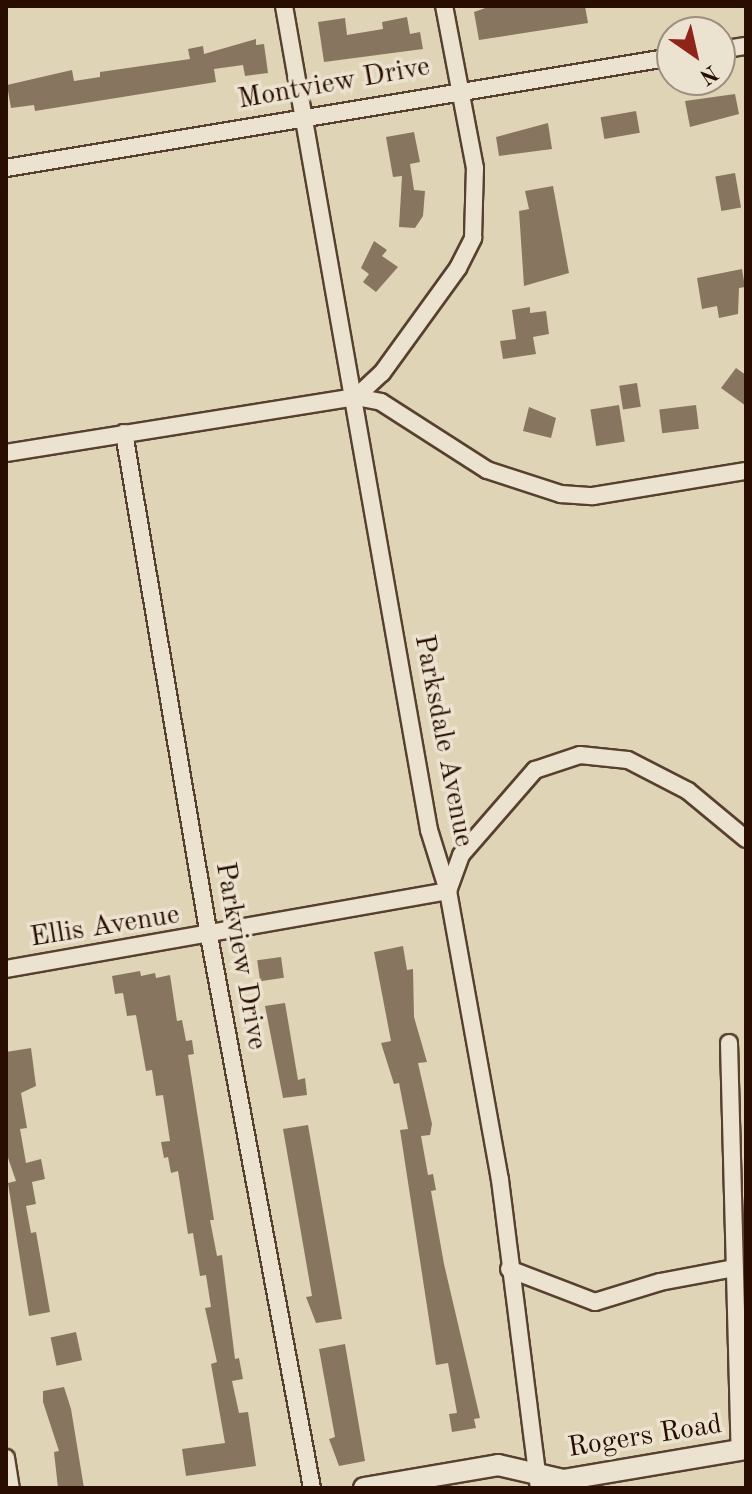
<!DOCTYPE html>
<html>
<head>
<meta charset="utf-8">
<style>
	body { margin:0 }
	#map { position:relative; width:752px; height:1494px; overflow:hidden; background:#e0d4b7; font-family:"Old Standard TT",serif }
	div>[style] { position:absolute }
	.building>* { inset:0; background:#88755f; transform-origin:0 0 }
	.roads { filter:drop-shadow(2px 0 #57402e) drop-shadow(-2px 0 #57402e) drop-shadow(0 2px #57402e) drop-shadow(0 -2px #57402e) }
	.minor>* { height:16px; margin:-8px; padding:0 8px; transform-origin:8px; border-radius:8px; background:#ebe3d0 }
	.tertiary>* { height:20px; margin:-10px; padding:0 10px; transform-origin:10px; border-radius:10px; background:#ebe3d0 }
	span { translate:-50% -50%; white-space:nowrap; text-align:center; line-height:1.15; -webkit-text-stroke:7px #ebe3d0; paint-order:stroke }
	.street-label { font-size:28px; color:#290e00 }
	.frame { position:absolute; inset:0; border:8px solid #290e00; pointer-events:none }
	.north { position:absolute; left:656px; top:16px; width:80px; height:80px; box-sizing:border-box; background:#ebe3d0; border:2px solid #9d8e7d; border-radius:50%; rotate:146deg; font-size:22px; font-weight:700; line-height:32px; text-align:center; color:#290e00 }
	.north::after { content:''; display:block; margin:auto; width:28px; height:36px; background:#8f2418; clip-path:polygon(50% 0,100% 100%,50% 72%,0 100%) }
</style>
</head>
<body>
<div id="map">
	<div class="building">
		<i style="clip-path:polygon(491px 6px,585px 6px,588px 23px,479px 40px,474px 12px)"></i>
		<i style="clip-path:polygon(407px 17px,410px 34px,420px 32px,423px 49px,324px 62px,318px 22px,345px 18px,347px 35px,383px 29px,382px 22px)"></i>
		<i style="clip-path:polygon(256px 39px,256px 45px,264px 44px,268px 73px,245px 76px,243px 65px,214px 69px,216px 82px,35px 111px,34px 105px,11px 108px,7px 85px,72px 70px,74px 81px,100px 77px,100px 72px,190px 59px,188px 49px,203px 46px,204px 54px)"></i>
		<i style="clip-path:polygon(735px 94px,739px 114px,690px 127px,685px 101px)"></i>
		<i style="left:636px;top:111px;width:22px;height:36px;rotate:80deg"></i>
		<i style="clip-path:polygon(548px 123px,552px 149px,499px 156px,496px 137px)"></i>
		<i style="clip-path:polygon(414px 132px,420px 162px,410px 164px,414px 190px,425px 191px,423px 216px,415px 228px,399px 227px,402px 176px,393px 177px,386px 137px)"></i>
		<i style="left:735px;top:173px;width:35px;height:20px;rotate:80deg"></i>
		<i style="clip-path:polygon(553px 186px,569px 273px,524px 286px,519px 211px,529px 209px,525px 191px)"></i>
		<i style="clip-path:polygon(374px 241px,387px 250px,382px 256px,398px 267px,376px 292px,363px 282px,369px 274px,361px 268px)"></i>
		<i style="clip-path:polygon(742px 269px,745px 287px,739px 288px,738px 314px,719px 318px,717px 306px,702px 309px,697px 278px)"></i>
		<i style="clip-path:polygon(530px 307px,530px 313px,546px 311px,549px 334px,533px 337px,536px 354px,503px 359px,500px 341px,516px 339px,512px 310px)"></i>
		<i style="clip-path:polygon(736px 368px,746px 375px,746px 406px,721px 388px)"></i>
		<i style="left:637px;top:383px;width:24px;height:18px;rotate:81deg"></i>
		<i style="left:619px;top:405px;width:37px;height:29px;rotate:81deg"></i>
		<i style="left:696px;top:405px;width:24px;height:37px;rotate:83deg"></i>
		<i style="clip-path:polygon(529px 407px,556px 418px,551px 438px,523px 431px)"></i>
		<i style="clip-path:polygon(403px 946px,407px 970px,413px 969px,414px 1017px,427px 1062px,418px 1063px,432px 1124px,430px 1135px,421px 1136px,428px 1175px,433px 1174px,436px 1190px,431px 1191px,444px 1264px,480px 1418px,474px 1419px,476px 1428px,452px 1432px,449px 1414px,457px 1413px,448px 1363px,436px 1365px,400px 1130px,408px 1129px,399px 1083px,394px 1084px,381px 1043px,391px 1041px,374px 952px)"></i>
		<i style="left:281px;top:957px;width:21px;height:24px;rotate:82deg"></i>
		<i style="clip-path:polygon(140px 971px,141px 976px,155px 973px,156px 978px,170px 975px,177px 1021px,182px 1020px,186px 1041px,192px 1040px,194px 1054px,188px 1055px,214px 1220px,210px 1220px,217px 1256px,222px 1255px,235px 1359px,239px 1358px,243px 1379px,232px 1381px,239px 1413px,248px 1412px,256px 1466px,186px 1476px,182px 1449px,225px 1443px,211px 1364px,217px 1362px,205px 1308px,211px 1307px,206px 1275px,200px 1276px,193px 1233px,188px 1234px,178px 1171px,171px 1173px,168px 1157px,164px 1158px,161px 1142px,170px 1141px,163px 1095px,156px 1096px,152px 1070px,146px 1071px,136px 1015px,127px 1016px,123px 993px,115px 994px,112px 976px)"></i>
		<i style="clip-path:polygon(285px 1003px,298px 1080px,305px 1078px,307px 1095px,283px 1098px,265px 1006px)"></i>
		<i style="clip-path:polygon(31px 1048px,36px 1086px,21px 1093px,27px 1128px,20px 1129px,26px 1163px,41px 1159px,45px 1179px,32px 1182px,36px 1204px,26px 1206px,31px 1233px,36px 1232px,50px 1312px,29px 1316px,8px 1183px,16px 1181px,6px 1152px,6px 1052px)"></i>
		<i style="clip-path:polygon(308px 1125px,342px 1319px,316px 1323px,306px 1297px,312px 1296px,283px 1129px)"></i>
		<i style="left:76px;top:1332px;width:29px;height:26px;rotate:78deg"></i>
		<i style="clip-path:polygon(345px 1344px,365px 1461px,339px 1466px,329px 1439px,335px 1437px,319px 1349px)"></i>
		<i style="clip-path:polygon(64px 1387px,71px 1409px,84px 1488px,58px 1488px,54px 1452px,59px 1451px,43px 1402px,43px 1391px)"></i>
	</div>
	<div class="roads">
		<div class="minor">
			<i style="left:284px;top:6px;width:837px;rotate:80.02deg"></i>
			<i style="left:429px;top:830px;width:64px;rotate:72.7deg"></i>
			<i style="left:448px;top:891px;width:294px;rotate:79.8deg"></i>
			<i style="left:500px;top:1180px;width:310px;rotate:82.8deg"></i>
			<i style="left:720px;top:50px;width:26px;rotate:-9deg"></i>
			<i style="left:6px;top:168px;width:675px;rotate:-9.46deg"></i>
			<i style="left:356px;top:397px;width:35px;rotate:-43deg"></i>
			<i style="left:382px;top:373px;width:130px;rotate:-54.1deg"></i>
			<i style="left:458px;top:268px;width:34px;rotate:-63deg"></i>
			<i style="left:473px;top:238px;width:70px;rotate:-88.4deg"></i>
			<i style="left:475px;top:168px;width:165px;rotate:-100.8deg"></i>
			<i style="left:124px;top:433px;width:510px;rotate:80.41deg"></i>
			<i style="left:209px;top:936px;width:562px;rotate:79.43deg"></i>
			<i style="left:6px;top:453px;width:354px;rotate:-9.1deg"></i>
			<i style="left:356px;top:397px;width:25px;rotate:11deg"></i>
			<i style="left:381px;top:402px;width:126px;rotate:32.7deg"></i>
			<i style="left:487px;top:470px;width:78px;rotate:18deg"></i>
			<i style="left:561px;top:494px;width:32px;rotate:4deg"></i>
			<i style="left:593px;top:496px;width:155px;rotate:-9.3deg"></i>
			<i style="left:6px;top:969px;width:449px;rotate:-10deg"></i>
			<i style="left:448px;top:891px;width:38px;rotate:-70deg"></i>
			<i style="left:461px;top:855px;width:113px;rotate:-49deg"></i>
			<i style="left:535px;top:770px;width:47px;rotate:-18.4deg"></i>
			<i style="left:580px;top:755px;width:48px;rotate:5.9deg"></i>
			<i style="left:628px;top:760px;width:68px;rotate:27.3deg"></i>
			<i style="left:688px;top:791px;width:75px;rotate:39.6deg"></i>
			<i style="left:729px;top:1043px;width:407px;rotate:88.5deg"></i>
			<i style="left:509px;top:1269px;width:92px;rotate:21deg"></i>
			<i style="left:595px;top:1302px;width:68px;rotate:-17.1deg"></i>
			<i style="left:660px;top:1282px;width:75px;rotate:-10.7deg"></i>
			<i style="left:6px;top:1458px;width:30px;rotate:81deg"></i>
		</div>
		<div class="tertiary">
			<i style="left:364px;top:1488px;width:136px;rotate:-9.7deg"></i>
			<i style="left:498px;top:1465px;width:67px;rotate:13deg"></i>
			<i style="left:563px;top:1480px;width:186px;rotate:-9.6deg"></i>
		</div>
	</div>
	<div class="street-label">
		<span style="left:334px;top:84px;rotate:-10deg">Montview Drive</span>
		<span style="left:443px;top:741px;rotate:79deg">Parksdale Avenue</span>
		<span style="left:105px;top:927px;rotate:-9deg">Ellis Avenue</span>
		<span style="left:240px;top:956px;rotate:80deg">Parkview Drive</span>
		<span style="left:645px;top:1437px;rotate:-9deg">Rogers Road</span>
	</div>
	<div class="frame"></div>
	<div class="north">N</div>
</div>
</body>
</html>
